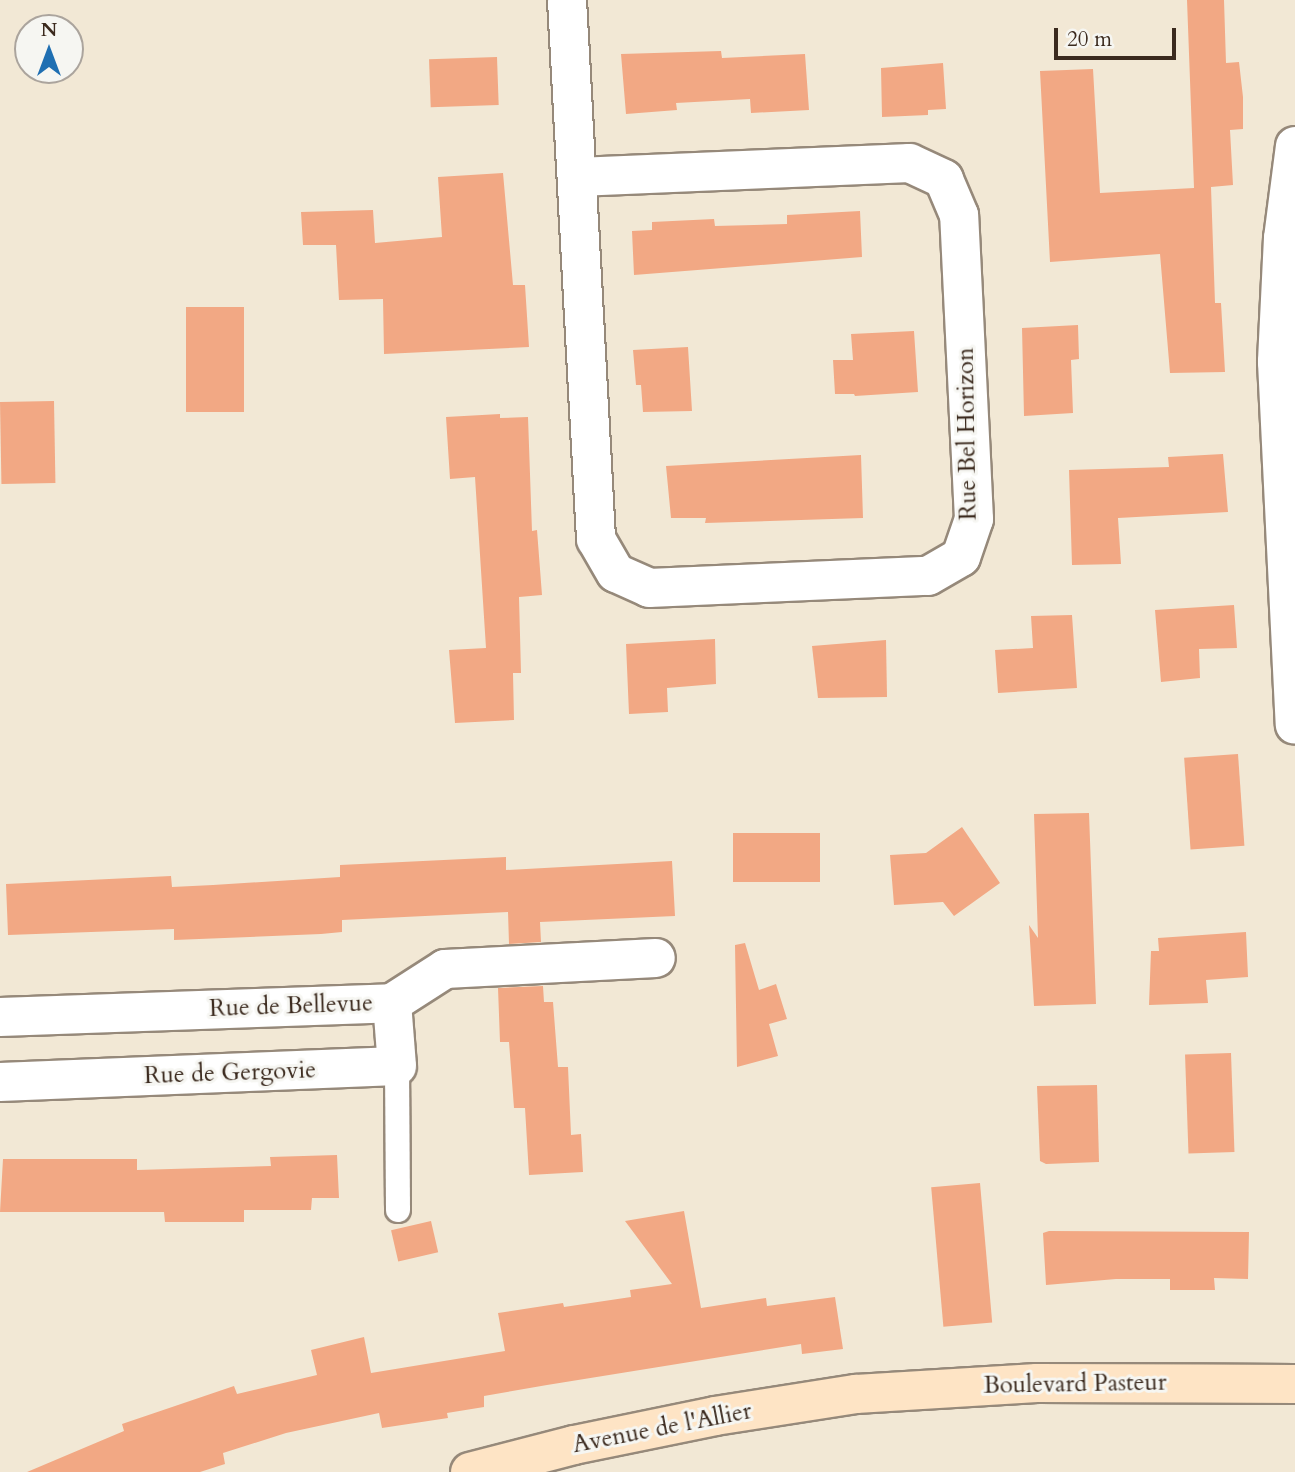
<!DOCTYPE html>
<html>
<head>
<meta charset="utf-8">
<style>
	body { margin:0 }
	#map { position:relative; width:1295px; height:1472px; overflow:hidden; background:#f2e8d5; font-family:Cardo,serif }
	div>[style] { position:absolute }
	.building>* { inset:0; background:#f2a884; transform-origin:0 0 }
	.roads { filter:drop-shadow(2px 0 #96897a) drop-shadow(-2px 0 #96897a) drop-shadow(0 2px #96897a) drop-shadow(0 -2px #96897a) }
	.service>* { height:24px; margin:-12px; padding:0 12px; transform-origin:12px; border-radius:12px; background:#fff }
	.minor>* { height:38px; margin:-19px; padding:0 19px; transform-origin:19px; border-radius:19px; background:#fff }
	.secondary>* { height:38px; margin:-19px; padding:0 19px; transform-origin:19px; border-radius:19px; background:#fee4c5 }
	span { translate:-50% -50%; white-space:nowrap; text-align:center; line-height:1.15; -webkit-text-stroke:6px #f6f6f2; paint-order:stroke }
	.street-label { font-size:24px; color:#3b2a1e }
	.north { position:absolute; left:14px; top:14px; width:70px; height:70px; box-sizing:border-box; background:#f6f6f2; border:2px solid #aba49d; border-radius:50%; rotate:0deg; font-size:19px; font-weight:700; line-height:28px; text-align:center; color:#3b2a1e }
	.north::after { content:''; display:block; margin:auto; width:24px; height:32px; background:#1f6fb2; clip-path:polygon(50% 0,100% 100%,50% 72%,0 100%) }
	.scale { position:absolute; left:1054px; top:28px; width:122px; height:32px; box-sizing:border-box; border:4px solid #3b2a1e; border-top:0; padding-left:9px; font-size:21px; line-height:24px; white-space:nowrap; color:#3b2a1e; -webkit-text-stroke:5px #f6f6f2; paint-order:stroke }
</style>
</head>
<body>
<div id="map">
	<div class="building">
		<i style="clip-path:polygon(1187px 0,1224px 0,1226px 63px,1239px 62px,1243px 97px,1243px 129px,1230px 130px,1233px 185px,1211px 187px,1215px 303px,1221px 303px,1225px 372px,1170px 373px,1160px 254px,1050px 262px,1040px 71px,1093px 69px,1100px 193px,1194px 188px)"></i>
		<i style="clip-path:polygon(721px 51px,722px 58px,805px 54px,809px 110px,751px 113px,750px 99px,676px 103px,677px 110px,626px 114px,621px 54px)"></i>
		<i style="left:497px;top:57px;width:48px;height:68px;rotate:88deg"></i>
		<i style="clip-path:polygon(943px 63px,946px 109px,928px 110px,928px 115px,882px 117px,881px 68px)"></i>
		<i style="clip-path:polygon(503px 173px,513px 285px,525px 285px,529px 347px,384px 354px,383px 299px,339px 300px,336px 245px,303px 245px,301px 212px,373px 210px,375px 243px,442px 237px,438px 177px)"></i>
		<i style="clip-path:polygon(860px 211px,862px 257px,634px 275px,632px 231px,652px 230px,652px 222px,714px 219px,715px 226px,787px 224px,787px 215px)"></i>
		<i style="left:186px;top:307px;width:58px;height:105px"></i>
		<i style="clip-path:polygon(1078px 325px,1079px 359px,1071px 360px,1073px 413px,1024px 416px,1022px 328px)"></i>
		<i style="clip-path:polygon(914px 331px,918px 392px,855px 396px,854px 394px,835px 394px,833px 360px,853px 360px,851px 334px)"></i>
		<i style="clip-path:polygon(688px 347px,692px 411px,643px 412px,641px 385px,636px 385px,633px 350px)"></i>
		<i style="left:54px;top:401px;width:82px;height:54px;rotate:89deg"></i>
		<i style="clip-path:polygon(500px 414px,500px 418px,528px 417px,532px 531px,537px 530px,542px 595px,519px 597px,521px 673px,513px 673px,514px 720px,455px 723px,449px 650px,486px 648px,475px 477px,450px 479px,446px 417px)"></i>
		<i style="clip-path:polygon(1223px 454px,1228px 512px,1118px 518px,1121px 564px,1072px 565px,1069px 470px,1169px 467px,1168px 457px)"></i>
		<i style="clip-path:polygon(861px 455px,863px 518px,705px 523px,706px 518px,671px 518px,666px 466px)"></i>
		<i style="clip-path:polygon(1234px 605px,1237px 648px,1199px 649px,1200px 678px,1161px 682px,1155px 610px)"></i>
		<i style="clip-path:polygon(1072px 615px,1077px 688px,998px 693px,995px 650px,1033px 648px,1031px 616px)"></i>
		<i style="clip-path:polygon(715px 639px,716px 684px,667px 688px,668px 712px,629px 714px,626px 644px)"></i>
		<i style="clip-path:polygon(886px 640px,887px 697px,818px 698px,812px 646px)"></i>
		<i style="left:1238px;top:754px;width:92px;height:54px;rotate:86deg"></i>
		<i style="clip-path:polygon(1089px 813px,1096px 1004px,1034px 1006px,1029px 925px,1038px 938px,1034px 814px)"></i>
		<i style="clip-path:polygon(962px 827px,1000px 883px,954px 916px,943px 902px,894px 905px,890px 855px,926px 853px)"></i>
		<i style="left:733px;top:833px;width:87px;height:49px"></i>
		<i style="clip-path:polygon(506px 857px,506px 870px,672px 861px,675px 916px,540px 922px,541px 942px,509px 944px,508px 912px,342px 920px,342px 932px,321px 934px,174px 940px,174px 929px,8px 935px,6px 884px,171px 876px,172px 887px,213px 885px,340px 877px,340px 865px)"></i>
		<i style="clip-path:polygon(1246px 932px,1248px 977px,1206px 980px,1208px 1003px,1149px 1005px,1151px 951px,1159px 951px,1158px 938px)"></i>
		<i style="clip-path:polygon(745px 943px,759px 990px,776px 984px,787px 1019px,769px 1024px,778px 1056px,737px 1067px,735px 945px)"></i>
		<i style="clip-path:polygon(543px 986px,544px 1002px,553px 1002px,558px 1067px,568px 1067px,571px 1135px,581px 1134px,583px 1172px,529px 1175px,525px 1108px,514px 1108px,509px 1042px,500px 1042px,498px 988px)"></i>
		<i style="left:1231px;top:1053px;width:99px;height:46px;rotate:88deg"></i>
		<i style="clip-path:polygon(1097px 1085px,1099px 1162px,1046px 1164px,1040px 1161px,1037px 1086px)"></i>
		<i style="clip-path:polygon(337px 1155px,339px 1198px,312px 1198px,311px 1210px,244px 1210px,244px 1222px,165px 1222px,164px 1212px,0 1212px,3px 1159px,137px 1159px,137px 1170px,271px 1166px,270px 1157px)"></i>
		<i style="left:980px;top:1183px;width:140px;height:49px;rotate:85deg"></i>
		<i style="clip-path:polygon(684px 1211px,701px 1308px,766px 1298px,767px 1306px,835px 1297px,843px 1349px,802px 1354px,801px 1344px,547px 1385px,484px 1396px,484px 1407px,447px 1413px,448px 1418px,382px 1428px,379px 1413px,286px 1433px,223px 1453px,225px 1464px,200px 1472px,27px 1472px,124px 1431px,122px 1424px,234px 1386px,237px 1394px,317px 1375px,311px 1350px,364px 1337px,371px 1373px,505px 1351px,498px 1313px,563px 1303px,564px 1307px,631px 1297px,630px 1290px,672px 1284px,625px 1221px)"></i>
		<i style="left:431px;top:1221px;width:32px;height:41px;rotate:77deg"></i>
		<i style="clip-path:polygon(1049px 1231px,1249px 1232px,1248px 1279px,1214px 1278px,1215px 1290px,1170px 1290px,1170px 1279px,1116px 1279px,1046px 1285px,1043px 1233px)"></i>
	</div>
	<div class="roads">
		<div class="service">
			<i style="left:397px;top:1066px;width:144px;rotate:89.6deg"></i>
		</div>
		<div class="minor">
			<i style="left:567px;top:0;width:540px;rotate:86.92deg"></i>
			<i style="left:596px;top:539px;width:39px;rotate:60deg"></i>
			<i style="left:616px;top:573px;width:36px;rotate:24deg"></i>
			<i style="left:649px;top:588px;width:279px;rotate:-2.5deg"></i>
			<i style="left:928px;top:576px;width:38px;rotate:-30deg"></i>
			<i style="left:961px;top:557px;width:40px;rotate:-71.1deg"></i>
			<i style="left:974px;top:519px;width:304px;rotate:-92.8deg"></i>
			<i style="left:959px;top:215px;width:39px;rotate:-113deg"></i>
			<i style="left:944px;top:179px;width:38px;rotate:-155deg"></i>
			<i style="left:909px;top:163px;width:331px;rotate:177.6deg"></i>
			<i style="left:1295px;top:146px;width:93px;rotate:97.4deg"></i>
			<i style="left:1283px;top:238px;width:124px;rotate:92.8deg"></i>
			<i style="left:1277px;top:362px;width:363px;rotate:87.2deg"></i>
			<i style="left:0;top:1017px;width:392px;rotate:-2deg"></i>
			<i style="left:392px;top:1003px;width:63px;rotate:-32.7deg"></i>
			<i style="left:445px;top:969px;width:211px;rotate:-3deg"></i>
			<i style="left:0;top:1082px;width:397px;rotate:-2.3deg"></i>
			<i style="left:397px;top:1066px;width:63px;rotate:-94.5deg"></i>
		</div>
		<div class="secondary">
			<i style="left:470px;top:1472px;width:107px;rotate:-14.6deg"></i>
			<i style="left:574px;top:1445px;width:144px;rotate:-11.6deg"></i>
			<i style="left:715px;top:1416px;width:143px;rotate:-8.9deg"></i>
			<i style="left:856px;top:1394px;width:181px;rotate:-3.5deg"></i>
			<i style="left:1037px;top:1383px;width:258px;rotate:0.2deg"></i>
		</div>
	</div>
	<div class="street-label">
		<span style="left:967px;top:434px;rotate:-91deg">Rue Bel Horizon</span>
		<span style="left:291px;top:1006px;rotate:-2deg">Rue de Bellevue</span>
		<span style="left:230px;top:1073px;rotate:-2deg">Rue de Gergovie</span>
		<span style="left:1075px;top:1384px;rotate:-1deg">Boulevard Pasteur</span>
		<span style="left:662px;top:1428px;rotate:-11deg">Avenue de l'Allier</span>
	</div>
	<div class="north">N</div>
	<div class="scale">20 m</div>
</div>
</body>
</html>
